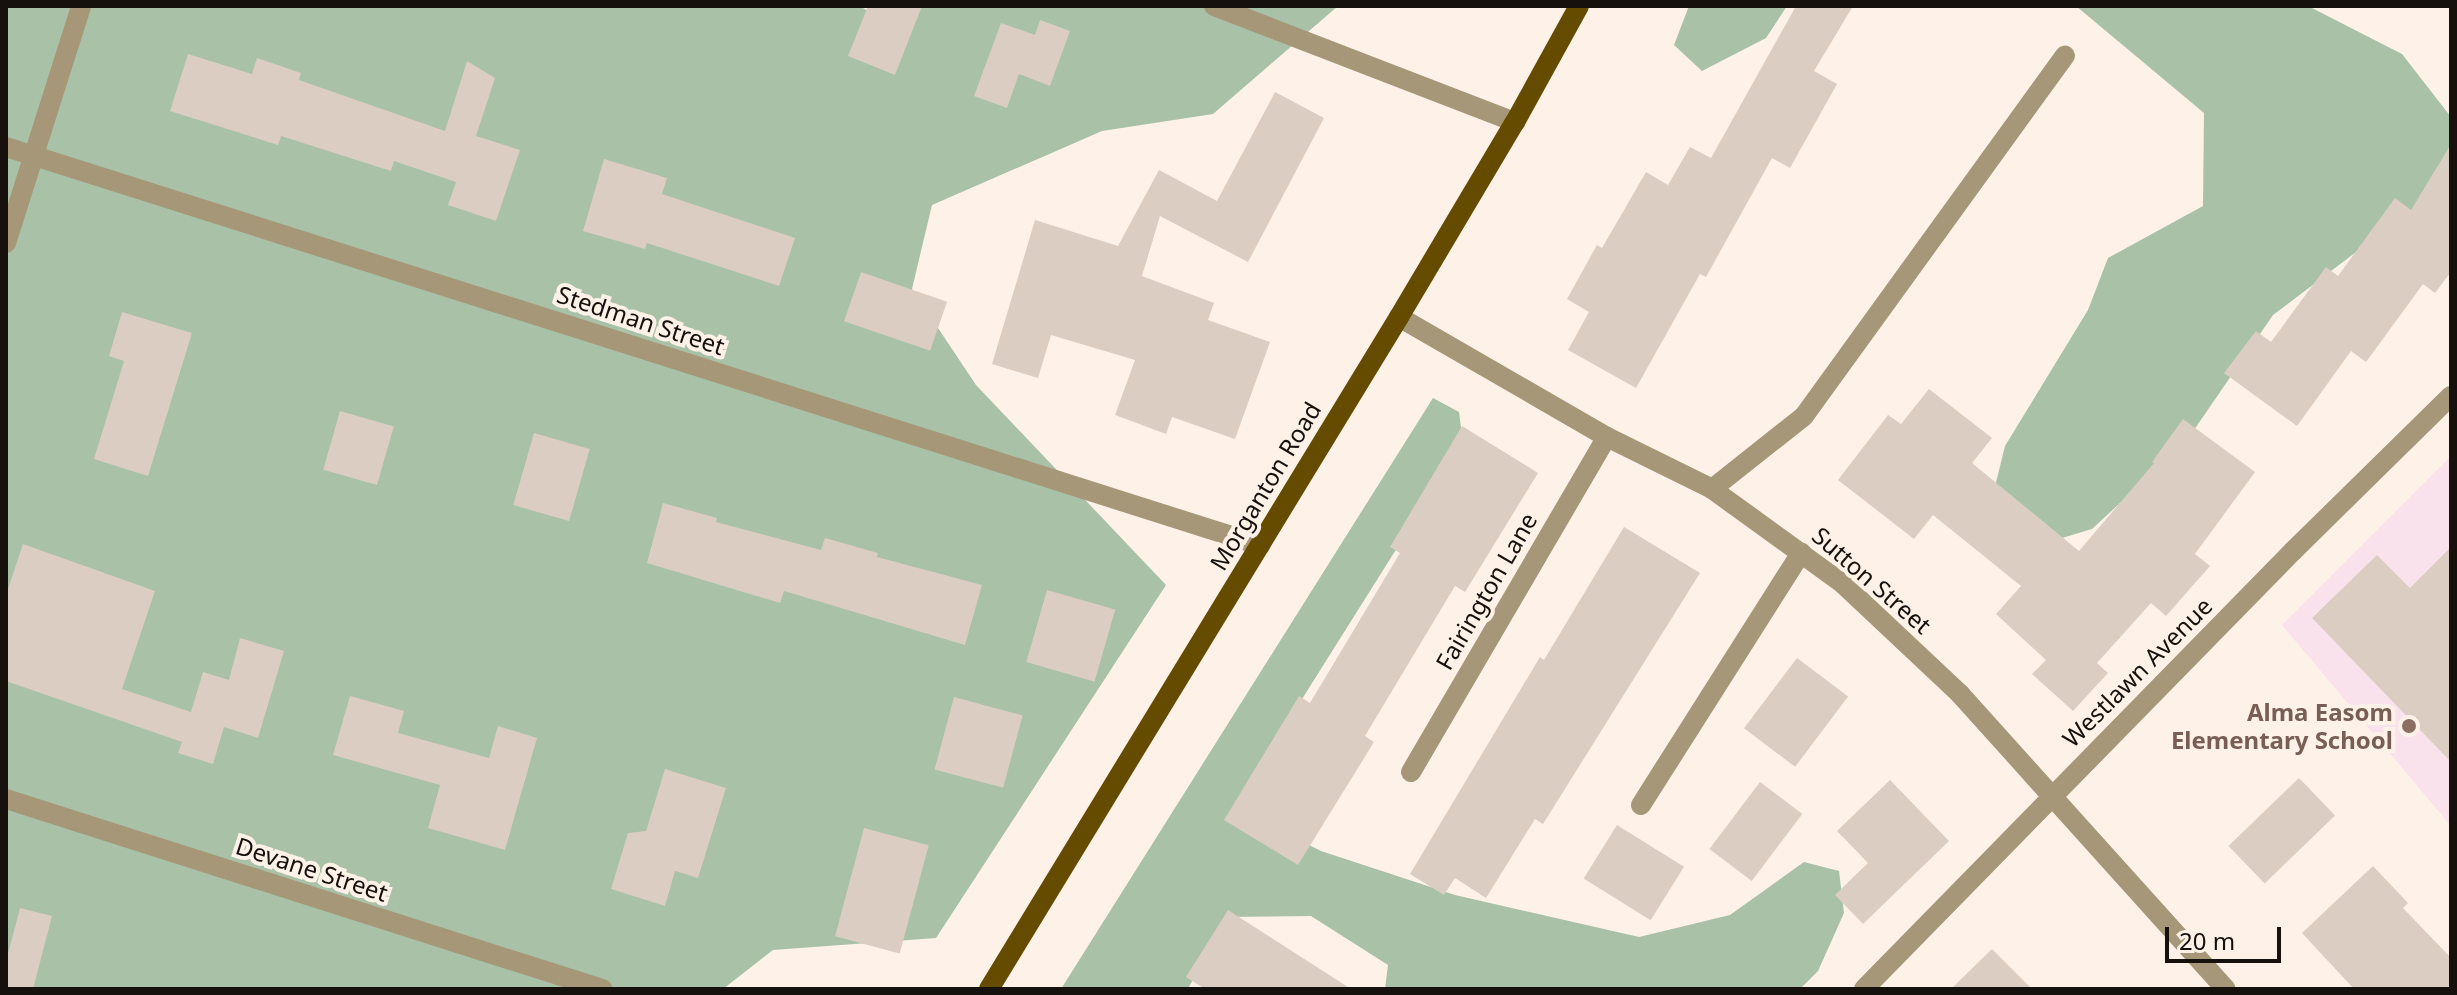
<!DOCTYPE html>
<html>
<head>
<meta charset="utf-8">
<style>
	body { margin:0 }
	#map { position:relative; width:2457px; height:995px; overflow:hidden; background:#fdf1e8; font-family:"Noto Sans",sans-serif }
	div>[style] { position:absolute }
	.education>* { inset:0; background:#fae2ed }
	.forest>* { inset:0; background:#a8c1a7 }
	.building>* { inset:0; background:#dbcdc2; transform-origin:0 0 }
	.lane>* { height:20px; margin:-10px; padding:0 10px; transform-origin:10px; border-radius:10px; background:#a69778 }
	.street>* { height:20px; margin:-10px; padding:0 10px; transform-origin:10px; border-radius:10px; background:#a69778 }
	.primary>* { height:20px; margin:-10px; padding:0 10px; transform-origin:10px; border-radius:10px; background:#654b00 }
	.dots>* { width:22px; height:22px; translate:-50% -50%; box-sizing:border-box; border:4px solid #fdf1e8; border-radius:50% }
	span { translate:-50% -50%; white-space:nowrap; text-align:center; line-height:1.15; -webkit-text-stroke:8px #fdf1e8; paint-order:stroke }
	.street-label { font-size:24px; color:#16110d }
	.education-label { font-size:24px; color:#785e54; font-weight:700 }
	.right { translate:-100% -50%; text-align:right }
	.frame { position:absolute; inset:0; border:8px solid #16110d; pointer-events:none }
	.scale { position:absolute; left:2165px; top:927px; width:116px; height:36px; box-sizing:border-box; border:4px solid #16110d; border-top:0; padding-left:10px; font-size:24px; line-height:28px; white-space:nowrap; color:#16110d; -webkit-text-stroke:6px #fdf1e8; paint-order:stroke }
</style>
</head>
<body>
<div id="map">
	<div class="education">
		<i style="clip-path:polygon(2451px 456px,2451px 826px,2282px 625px)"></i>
	</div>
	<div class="forest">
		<i style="clip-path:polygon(6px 6px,860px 6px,866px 10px,888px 6px,1338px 6px,1213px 114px,1102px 131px,932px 205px,912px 289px,976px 385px,1166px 585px,936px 938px,773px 950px,723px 989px,6px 989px)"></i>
		<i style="clip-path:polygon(1689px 6px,1787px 6px,1766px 38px,1702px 71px,1674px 45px)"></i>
		<i style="clip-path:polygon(2076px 6px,2308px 6px,2402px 54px,2451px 117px,2451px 224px,2393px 224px,2273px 315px,2185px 443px,2092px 529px,2032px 547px,1990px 507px,2005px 446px,2088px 310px,2108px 258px,2203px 206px,2204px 113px)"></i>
		<i style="clip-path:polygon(1433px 398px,1459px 412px,1463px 443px,1265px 758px,1247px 814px,1321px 851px,1455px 895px,1639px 937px,1730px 915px,1804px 862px,1839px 871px,1844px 913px,1818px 971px,1800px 989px,1385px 989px,1388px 965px,1311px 916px,1225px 917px,1188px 989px,1061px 989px)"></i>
	</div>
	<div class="building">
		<i style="clip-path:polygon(868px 6px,922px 6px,895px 75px,848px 56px)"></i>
		<i style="clip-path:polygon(1796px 6px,1853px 6px,1814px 71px,1837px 84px,1790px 168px,1772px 158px,1706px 277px,1700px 274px,1636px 388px,1568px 350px,1589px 312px,1567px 299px,1597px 245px,1602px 248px,1646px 172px,1668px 185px,1690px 147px,1711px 158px)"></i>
		<i style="clip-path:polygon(1040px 20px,1070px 31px,1050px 86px,1019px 74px,1007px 108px,974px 96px,1001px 23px,1035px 35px)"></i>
		<i style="clip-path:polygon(188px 54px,252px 74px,257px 58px,301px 73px,299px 80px,445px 131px,467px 61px,495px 78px,476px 136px,520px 150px,496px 221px,448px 205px,456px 182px,394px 161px,391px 171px,281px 136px,278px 145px,170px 111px)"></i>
		<i style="clip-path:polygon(1275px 92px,1324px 118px,1248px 262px,1160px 216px,1142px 276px,1214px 303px,1208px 320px,1270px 342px,1235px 439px,1172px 417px,1166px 434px,1115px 415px,1135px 360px,1051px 335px,1038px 378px,992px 364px,1035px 220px,1118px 246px,1159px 170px,1217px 201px)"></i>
		<i style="clip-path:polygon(2451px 144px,2451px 272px,2435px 293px,2423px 284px,2366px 362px,2351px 351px,2297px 426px,2224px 373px,2256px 331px,2271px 342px,2326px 267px,2338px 276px,2395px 198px,2411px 210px)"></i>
		<i style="clip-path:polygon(604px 159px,667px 178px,662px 194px,795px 238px,779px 286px,647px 243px,645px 249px,583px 231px)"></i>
		<i style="left:861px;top:272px;width:91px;height:52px;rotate:19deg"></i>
		<i style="clip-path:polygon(122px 312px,192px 333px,148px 476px,94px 459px,124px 361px,109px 356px)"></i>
		<i style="clip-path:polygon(1929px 389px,1992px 438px,1972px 463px,2079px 551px,2154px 463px,2152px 462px,2183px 419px,2255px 472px,2195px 554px,2210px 566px,2166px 616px,2151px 603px,2097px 663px,2108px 673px,2073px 711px,2032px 674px,2046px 660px,1996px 614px,2021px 586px,1933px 515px,1914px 539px,1838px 480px,1888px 415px,1901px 424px)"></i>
		<i style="left:340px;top:411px;width:56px;height:61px;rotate:16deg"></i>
		<i style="clip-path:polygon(1462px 426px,1538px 473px,1465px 592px,1455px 586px,1365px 736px,1374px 742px,1298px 865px,1224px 820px,1299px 696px,1310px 703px,1400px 553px,1390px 547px)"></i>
		<i style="left:534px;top:433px;width:58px;height:75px;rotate:16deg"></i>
		<i style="clip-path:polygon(663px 503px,717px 518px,716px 522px,821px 550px,825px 538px,878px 553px,877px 557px,982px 585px,965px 645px,784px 591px,780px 603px,647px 563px)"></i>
		<i style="clip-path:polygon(1624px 527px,1700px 573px,1543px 824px,1535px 819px,1486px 898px,1455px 878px,1444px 895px,1410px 874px,1540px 657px,1544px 660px)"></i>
		<i style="clip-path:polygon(23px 544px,155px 591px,122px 689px,191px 712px,203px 672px,229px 680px,240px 638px,284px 651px,258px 738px,224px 727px,213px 764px,178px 753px,182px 742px,6px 681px,6px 595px)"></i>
		<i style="clip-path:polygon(2451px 547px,2451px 762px,2312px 618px,2377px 555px,2410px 588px)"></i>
		<i style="left:1047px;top:590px;width:71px;height:75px;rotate:16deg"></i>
		<i style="left:1797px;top:658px;width:64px;height:88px;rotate:37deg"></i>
		<i style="clip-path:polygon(350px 696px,404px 711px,398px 733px,489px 758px,498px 726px,537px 738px,505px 850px,428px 828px,440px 785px,333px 755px)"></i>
		<i style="left:954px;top:697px;width:71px;height:75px;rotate:15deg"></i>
		<i style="clip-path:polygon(665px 769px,726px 788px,698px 878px,675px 871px,665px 906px,611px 889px,628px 833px,646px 831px)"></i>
		<i style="left:2299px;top:778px;width:52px;height:98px;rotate:46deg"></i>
		<i style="clip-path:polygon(1890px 780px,1949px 841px,1863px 924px,1835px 895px,1868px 863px,1837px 831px)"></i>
		<i style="left:1760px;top:782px;width:53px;height:84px;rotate:37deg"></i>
		<i style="left:1617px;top:825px;width:79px;height:63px;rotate:32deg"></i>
		<i style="left:864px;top:828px;width:67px;height:112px;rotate:15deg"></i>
		<i style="clip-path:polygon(2373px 866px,2408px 903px,2403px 908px,2451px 958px,2451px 989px,2354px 989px,2302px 933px)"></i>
		<i style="clip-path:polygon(20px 908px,52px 916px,33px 989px,6px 989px,6px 961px)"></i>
		<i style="clip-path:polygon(1228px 910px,1351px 989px,1205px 989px,1186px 977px)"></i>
		<i style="clip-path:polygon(1992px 949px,2032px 989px,1951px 989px)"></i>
	</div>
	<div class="lane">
		<i style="left:1712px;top:489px;width:117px;rotate:-38.4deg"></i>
		<i style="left:1804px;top:416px;width:445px;rotate:-54.1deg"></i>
		<i style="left:1641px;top:805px;width:299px;rotate:-57.6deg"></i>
	</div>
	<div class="street">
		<i style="left:1214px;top:6px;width:323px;rotate:21.1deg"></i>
		<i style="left:6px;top:147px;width:1316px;rotate:17.61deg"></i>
		<i style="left:6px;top:243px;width:249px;rotate:-72.4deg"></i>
		<i style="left:1399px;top:317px;width:240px;rotate:30deg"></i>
		<i style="left:1607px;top:437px;width:117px;rotate:26.3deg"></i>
		<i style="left:1712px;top:489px;width:162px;rotate:35.9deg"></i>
		<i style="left:1843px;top:584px;width:161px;rotate:43.2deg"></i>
		<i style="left:1960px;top:694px;width:397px;rotate:48deg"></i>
		<i style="left:1411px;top:772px;width:388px;rotate:-59.7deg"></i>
		<i style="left:6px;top:799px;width:626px;rotate:17.68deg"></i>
		<i style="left:1864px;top:989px;width:613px;rotate:-45.59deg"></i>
		<i style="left:2293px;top:551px;width:221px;rotate:-44.5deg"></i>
	</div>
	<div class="primary">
		<i style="left:989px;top:989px;width:787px;rotate:-58.61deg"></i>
		<i style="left:1399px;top:317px;width:227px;rotate:-59.3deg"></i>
		<i style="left:1515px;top:122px;width:132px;rotate:-61.1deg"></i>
	</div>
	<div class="dots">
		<i style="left:2409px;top:726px;background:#8d6e63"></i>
	</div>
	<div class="street-label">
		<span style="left:641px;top:320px;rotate:18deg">Stedman Street</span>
		<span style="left:1265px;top:486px;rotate:-59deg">Morganton Road</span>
		<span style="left:1872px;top:580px;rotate:41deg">Sutton Street</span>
		<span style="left:1486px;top:591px;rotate:-60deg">Fairington Lane</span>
		<span style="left:2137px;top:672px;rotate:-45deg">Westlawn Avenue</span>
		<span style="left:312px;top:869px;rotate:18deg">Devane Street</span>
	</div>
	<div class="education-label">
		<span class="right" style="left:2393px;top:726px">Alma Easom<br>Elementary School</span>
	</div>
	<div class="frame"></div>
	<div class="scale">20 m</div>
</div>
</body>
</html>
